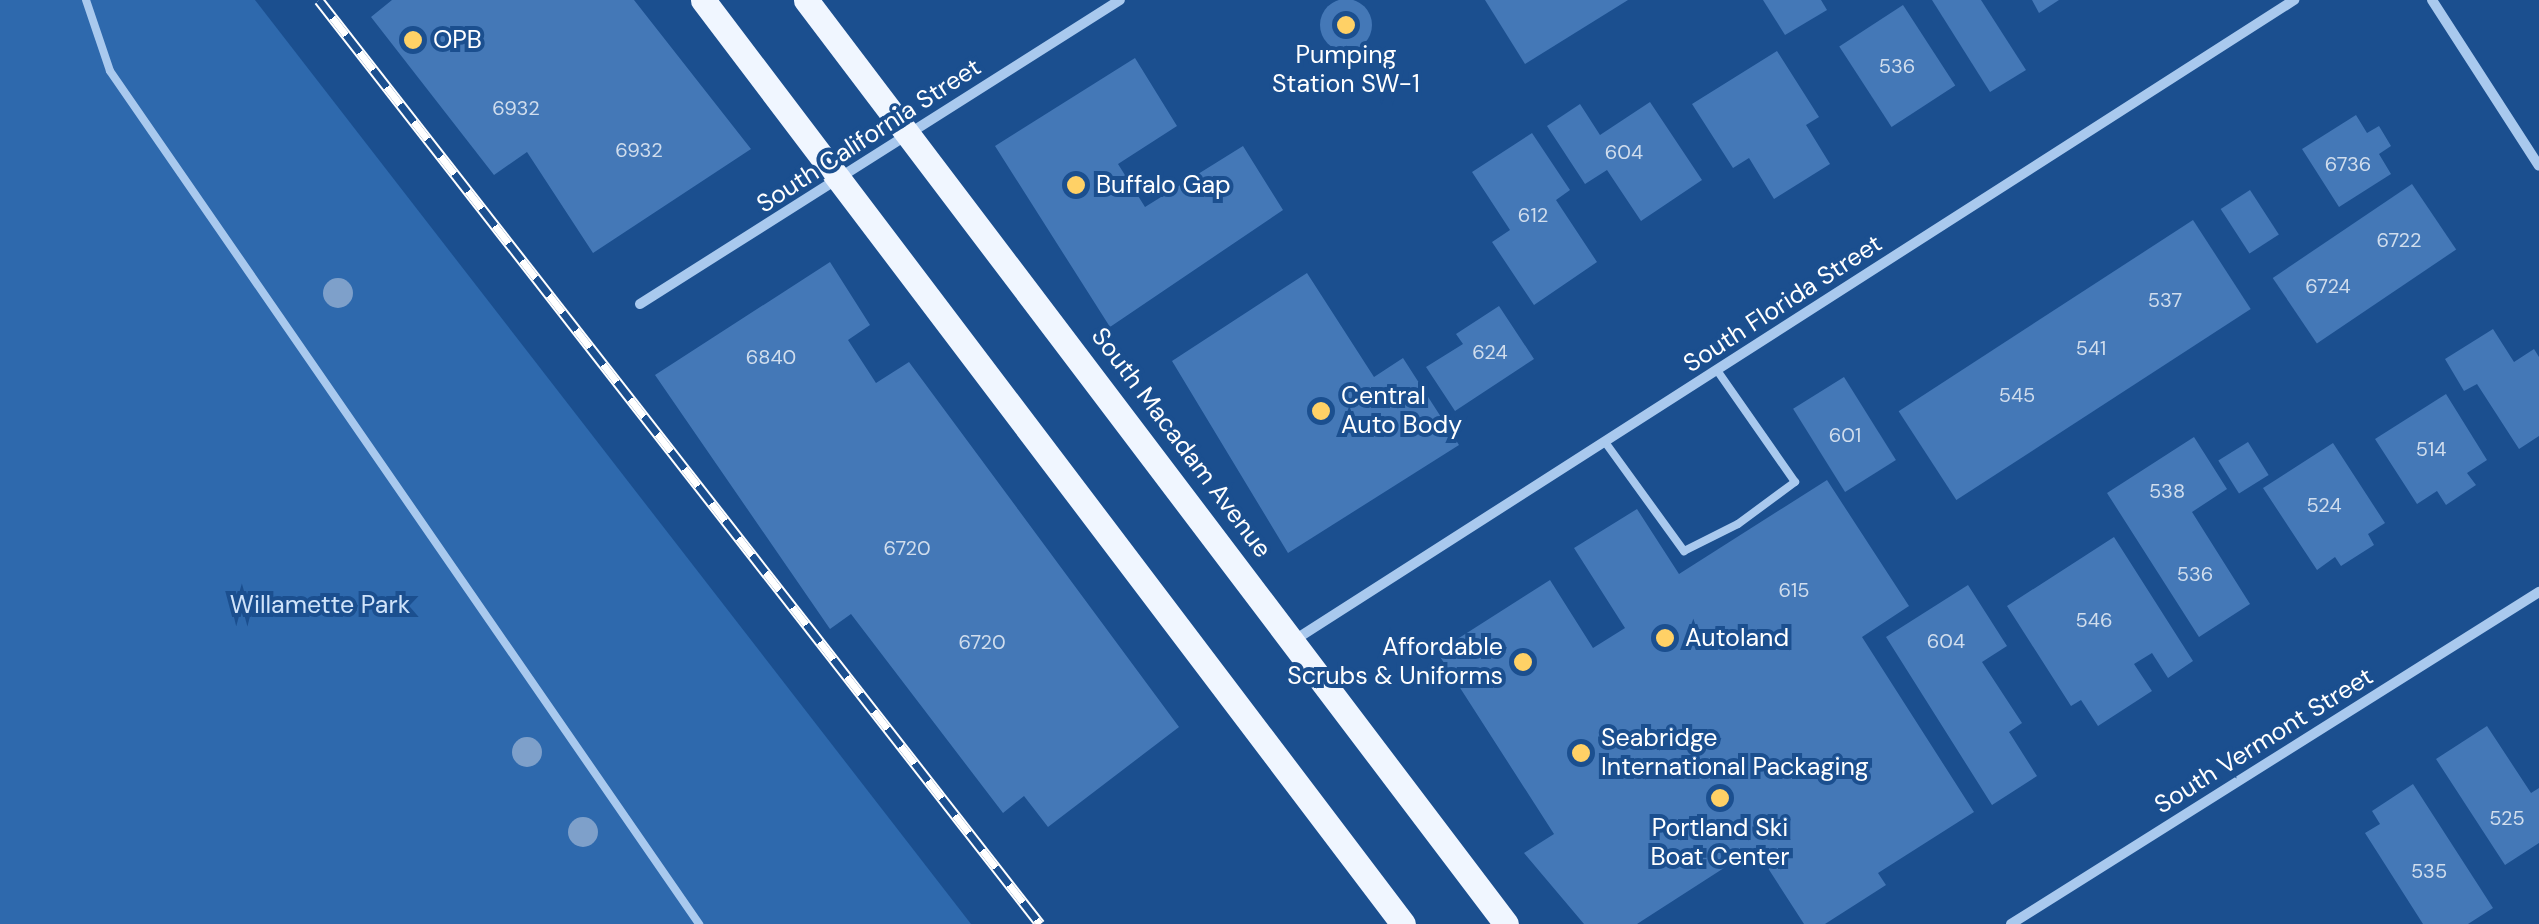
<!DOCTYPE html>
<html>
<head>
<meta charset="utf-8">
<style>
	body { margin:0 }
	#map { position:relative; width:2539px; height:924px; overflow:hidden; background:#1b4f8f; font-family:"DM Sans",sans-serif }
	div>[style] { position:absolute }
	.green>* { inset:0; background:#2e69ad }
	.building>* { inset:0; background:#4478b7; transform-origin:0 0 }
	.round { border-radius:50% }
	.lane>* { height:8px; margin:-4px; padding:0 4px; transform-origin:4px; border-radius:4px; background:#a9c9ee }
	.street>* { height:10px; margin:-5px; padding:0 5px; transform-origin:5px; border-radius:5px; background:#a9c9ee }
	.primary>* { height:25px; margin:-12.5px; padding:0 12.5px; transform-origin:12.5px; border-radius:12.5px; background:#f0f6ff }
	.rail>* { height:11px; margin-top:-5.5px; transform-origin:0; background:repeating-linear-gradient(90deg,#1b4f8f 0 22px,#fff 0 44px); box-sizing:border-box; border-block:2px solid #fff }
	.trees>* { width:30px; height:30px; margin:-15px; border-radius:50%; background:#7ea0ca }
	.dots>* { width:28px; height:28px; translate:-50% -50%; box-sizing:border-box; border:5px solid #1b4f8f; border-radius:50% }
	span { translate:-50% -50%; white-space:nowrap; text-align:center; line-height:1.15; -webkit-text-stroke:8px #1b4f8f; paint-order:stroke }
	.number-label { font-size:20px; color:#d0dded }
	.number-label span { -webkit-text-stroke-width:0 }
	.poi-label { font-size:25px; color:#fff }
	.left { translate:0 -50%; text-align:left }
	.right { translate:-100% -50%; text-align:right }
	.street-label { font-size:25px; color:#fff }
	.park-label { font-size:25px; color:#cfe3fa }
</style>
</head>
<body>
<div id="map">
	<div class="green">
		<i style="clip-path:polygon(0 0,255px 0,971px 924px,0 924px)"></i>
	</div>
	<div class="building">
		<i class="round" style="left:1320px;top:-1px;width:52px;height:52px"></i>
		<i style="clip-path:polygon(392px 0,634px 0,751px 149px,593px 253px,527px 152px,494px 175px,371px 17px)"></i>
		<i style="clip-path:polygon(1485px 0,1628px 0,1525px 64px)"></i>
		<i style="clip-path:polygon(1763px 0,1821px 0,1827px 10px,1785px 35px)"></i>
		<i style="clip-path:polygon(1932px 0,1981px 0,2026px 70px,1990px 92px)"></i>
		<i style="clip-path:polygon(2032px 0,2059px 0,2039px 13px)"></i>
		<i style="left:1903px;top:5px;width:96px;height:76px;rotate:57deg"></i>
		<i style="clip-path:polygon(1777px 51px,1819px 117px,1806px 125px,1830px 164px,1774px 199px,1749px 158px,1733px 168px,1692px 104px)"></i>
		<i style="clip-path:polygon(1135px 58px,1177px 126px,1118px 164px,1145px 207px,1243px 146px,1283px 210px,1110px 327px,995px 146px)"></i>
		<i style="clip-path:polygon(1650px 102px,1702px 180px,1641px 221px,1607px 170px,1585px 184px,1547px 126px,1580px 104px,1600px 135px)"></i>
		<i style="clip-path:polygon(2356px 115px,2367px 133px,2379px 126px,2391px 146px,2379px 154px,2391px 174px,2339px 207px,2302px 149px)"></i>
		<i style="clip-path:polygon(1532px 133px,1570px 190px,1556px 200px,1597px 262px,1534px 305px,1492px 242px,1510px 230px,1472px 172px)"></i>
		<i style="left:2412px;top:184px;width:79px;height:168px;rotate:56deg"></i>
		<i style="left:2250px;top:190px;width:53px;height:35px;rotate:57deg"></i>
		<i style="left:2193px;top:220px;width:106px;height:351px;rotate:57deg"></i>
		<i style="clip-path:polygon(830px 262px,870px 325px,848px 340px,876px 383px,909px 362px,1179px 727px,1048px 827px,1024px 796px,1003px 813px,851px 614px,830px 629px,655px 375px)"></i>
		<i style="clip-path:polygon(1307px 273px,1374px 377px,1403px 358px,1459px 445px,1288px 553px,1172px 361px)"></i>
		<i style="clip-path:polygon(1499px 306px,1534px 359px,1455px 411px,1426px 367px,1463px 344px,1456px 334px)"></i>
		<i style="clip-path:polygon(2493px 329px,2514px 362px,2534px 349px,2539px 357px,2539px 436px,2519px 449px,2477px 384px,2464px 391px,2445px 359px)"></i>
		<i style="left:1844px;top:377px;width:98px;height:60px;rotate:58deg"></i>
		<i style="clip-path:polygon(2446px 394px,2487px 460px,2467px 473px,2476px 485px,2446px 505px,2437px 491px,2417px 504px,2375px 439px)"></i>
		<i style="clip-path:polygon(2194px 437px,2227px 489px,2192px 512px,2250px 604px,2199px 637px,2107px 493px)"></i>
		<i style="left:2248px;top:442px;width:39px;height:35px;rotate:58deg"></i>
		<i style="clip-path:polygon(2333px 443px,2385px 523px,2368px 534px,2374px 545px,2341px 566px,2335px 557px,2317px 570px,2263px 488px)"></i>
		<i style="clip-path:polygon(1827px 480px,1909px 606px,1862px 637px,1974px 812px,1878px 873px,1886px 885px,1825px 924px,1804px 924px,1755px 848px,1637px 924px,1584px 924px,1524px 853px,1554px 834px,1437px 652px,1550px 580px,1593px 648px,1625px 628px,1574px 548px,1637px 509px,1679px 574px)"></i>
		<i style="clip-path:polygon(2114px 537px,2193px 661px,2168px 678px,2152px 653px,2134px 664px,2152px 691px,2098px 726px,2081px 700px,2071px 706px,2007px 606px)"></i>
		<i style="clip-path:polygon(1968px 585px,2007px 646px,1982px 662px,2022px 723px,2009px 732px,2037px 776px,1992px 805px,1886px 637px)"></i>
		<i style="clip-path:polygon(2487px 726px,2531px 793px,2539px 788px,2539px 843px,2505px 865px,2436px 759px)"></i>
		<i style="clip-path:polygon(2413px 784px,2493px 908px,2468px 924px,2423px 924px,2365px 833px,2380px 824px,2372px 811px)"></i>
	</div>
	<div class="lane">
		<i style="left:86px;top:0;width:75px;rotate:71.3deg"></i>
		<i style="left:110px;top:71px;width:1037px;rotate:55.37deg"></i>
		<i style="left:1605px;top:442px;width:135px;rotate:54.1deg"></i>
		<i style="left:1684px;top:551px;width:60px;rotate:-26.6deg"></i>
		<i style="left:1738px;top:524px;width:71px;rotate:-36.4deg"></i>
		<i style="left:1795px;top:482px;width:136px;rotate:-124.9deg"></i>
	</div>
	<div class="street">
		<i style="left:2432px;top:0;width:197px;rotate:57.2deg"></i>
		<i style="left:640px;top:304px;width:568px;rotate:-32.35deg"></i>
		<i style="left:1293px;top:641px;width:1189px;rotate:-32.63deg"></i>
		<i style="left:2011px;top:924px;width:624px;rotate:-32.16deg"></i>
	</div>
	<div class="primary">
		<i style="left:703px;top:0;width:1159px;rotate:52.85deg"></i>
		<i style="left:806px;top:0;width:1159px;rotate:52.85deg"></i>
	</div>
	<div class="rail">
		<i style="left:319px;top:0;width:1172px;rotate:52.03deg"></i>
	</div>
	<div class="trees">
		<i style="left:338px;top:293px"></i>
		<i style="left:527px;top:752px"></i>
		<i style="left:583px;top:832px"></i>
	</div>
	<div class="dots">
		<i style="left:1346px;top:25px;background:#ffd166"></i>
		<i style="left:413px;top:40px;background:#ffd166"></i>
		<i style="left:1076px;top:185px;background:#ffd166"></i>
		<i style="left:1321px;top:411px;background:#ffd166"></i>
		<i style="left:1665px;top:638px;background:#ffd166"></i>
		<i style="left:1523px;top:662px;background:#ffd166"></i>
		<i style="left:1581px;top:753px;background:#ffd166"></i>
		<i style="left:1720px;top:798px;background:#ffd166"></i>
	</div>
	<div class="number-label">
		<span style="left:1897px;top:66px">536</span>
		<span style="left:516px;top:108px">6932</span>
		<span style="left:639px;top:150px">6932</span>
		<span style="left:1624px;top:152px">604</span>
		<span style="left:2348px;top:164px">6736</span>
		<span style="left:1533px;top:215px">612</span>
		<span style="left:2399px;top:240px">6722</span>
		<span style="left:2328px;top:286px">6724</span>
		<span style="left:2165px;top:300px">537</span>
		<span style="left:2091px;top:348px">541</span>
		<span style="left:1490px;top:352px">624</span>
		<span style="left:771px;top:357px">6840</span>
		<span style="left:2017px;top:395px">545</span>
		<span style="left:1845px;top:435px">601</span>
		<span style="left:2431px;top:449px">514</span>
		<span style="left:2167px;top:491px">538</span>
		<span style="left:2324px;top:505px">524</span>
		<span style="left:907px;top:548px">6720</span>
		<span style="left:2195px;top:574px">536</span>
		<span style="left:1794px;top:590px">615</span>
		<span style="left:2094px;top:620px">546</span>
		<span style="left:1946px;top:641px">604</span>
		<span style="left:982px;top:642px">6720</span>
		<span style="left:2507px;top:818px">525</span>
		<span style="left:2429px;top:871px">535</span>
	</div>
	<div class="poi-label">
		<span class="left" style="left:433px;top:40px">OPB</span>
		<span style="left:1346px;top:70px">Pumping<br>Station SW-1</span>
		<span class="left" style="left:1096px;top:185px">Buffalo Gap</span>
		<span class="left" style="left:1341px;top:411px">Central<br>Auto Body</span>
		<span class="left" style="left:1685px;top:638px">Autoland</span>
		<span class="right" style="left:1503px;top:662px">Affordable<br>Scrubs &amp; Uniforms</span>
		<span class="left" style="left:1601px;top:753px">Seabridge<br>International Packaging</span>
		<span style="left:1720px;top:843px">Portland Ski<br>Boat Center</span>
	</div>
	<div class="street-label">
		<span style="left:869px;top:136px;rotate:-33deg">South California Street</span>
		<span style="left:1783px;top:304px;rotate:-33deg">South Florida Street</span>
		<span style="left:1181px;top:443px;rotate:53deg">South Macadam Avenue</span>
		<span style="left:2264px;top:741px;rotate:-32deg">South Vermont Street</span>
	</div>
	<div class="park-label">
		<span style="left:320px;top:605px">Willamette Park</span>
	</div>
</div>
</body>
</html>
